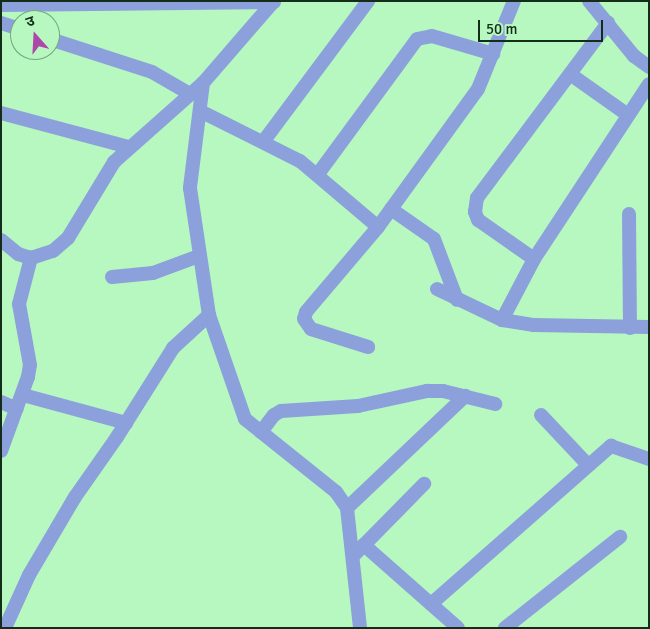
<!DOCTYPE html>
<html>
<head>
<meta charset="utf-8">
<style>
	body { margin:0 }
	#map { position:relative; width:650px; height:629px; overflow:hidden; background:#b7f8c0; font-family:Signika,"Noto Sans Devanagari",sans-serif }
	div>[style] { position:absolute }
	.minor>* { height:14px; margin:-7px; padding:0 7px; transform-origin:7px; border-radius:7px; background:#8ca1dc }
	span { translate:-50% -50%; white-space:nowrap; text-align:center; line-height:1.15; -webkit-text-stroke:4px #b7f8c0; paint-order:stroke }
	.frame { position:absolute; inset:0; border:2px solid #132d18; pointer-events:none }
	.north { position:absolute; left:10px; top:10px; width:50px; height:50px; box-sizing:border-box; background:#b7f8c0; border:1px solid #75a77d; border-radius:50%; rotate:341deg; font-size:14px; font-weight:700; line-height:20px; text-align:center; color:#132d18 }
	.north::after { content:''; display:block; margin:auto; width:18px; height:22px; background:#ad47aa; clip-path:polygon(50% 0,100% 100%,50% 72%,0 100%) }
	.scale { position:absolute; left:478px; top:20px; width:125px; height:22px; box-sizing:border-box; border:2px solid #132d18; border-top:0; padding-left:6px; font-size:15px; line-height:18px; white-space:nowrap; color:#132d18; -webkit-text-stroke:4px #b7f8c0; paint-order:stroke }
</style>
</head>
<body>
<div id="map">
	<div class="minor">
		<i style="left:589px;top:1px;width:71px;rotate:50.7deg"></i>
		<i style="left:634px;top:56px;width:19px;rotate:36deg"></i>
		<i style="left:1px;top:5px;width:273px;rotate:-0.6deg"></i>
		<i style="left:1px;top:23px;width:20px;rotate:18deg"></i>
		<i style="left:50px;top:39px;width:107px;rotate:17.9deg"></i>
		<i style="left:152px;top:72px;width:44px;rotate:30.1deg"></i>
		<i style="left:570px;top:74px;width:71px;rotate:35.3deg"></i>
		<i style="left:203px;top:83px;width:106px;rotate:97.1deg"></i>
		<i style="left:190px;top:188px;width:128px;rotate:81.5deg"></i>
		<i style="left:209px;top:315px;width:110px;rotate:70.9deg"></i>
		<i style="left:245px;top:419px;width:117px;rotate:38.7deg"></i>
		<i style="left:336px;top:492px;width:19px;rotate:55deg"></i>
		<i style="left:347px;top:508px;width:121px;rotate:83.8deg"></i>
		<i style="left:200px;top:111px;width:112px;rotate:26.6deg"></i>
		<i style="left:300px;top:161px;width:102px;rotate:40.2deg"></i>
		<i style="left:378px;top:227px;width:111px;rotate:130.3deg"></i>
		<i style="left:306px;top:312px;width:7px;rotate:106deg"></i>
		<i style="left:304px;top:319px;width:12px;rotate:55deg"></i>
		<i style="left:311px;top:329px;width:60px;rotate:17.5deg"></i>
		<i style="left:1px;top:113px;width:132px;rotate:14.9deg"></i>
		<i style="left:263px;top:142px;width:176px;rotate:-53.3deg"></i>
		<i style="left:318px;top:174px;width:167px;rotate:-53.7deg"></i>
		<i style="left:417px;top:39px;width:15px;rotate:-11deg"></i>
		<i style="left:432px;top:36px;width:64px;rotate:16.4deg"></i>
		<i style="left:391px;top:209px;width:52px;rotate:34.9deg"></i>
		<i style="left:434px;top:239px;width:65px;rotate:69.3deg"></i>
		<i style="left:629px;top:214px;width:114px;rotate:89.5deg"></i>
		<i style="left:378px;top:227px;width:170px;rotate:-54.1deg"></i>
		<i style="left:478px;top:89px;width:95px;rotate:-67.8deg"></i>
		<i style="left:1px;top:240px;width:22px;rotate:39deg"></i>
		<i style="left:18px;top:254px;width:14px;rotate:17deg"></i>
		<i style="left:31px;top:258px;width:23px;rotate:-18deg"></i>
		<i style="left:53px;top:251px;width:20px;rotate:-41deg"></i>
		<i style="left:68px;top:238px;width:89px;rotate:-58.8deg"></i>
		<i style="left:114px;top:162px;width:119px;rotate:-41.6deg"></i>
		<i style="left:203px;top:83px;width:108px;rotate:-49.1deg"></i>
		<i style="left:534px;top:259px;width:68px;rotate:-145.1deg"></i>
		<i style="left:478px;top:220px;width:9px;rotate:-111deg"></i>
		<i style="left:475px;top:212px;width:14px;rotate:-82deg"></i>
		<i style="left:477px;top:198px;width:219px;rotate:-53.2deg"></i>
		<i style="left:112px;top:277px;width:41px;rotate:-5.6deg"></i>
		<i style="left:153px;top:273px;width:49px;rotate:-20.3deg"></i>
		<i style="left:437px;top:289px;width:72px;rotate:25.5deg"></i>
		<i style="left:502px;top:320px;width:31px;rotate:9deg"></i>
		<i style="left:533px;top:325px;width:116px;rotate:1deg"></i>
		<i style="left:502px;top:320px;width:69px;rotate:-62.3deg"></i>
		<i style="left:534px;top:259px;width:209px;rotate:-56.7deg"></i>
		<i style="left:23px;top:395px;width:107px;rotate:15.2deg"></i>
		<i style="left:1px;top:402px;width:17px;rotate:24deg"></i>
		<i style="left:541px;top:415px;width:69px;rotate:46.8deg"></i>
		<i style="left:261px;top:432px;width:21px;rotate:-53deg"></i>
		<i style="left:274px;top:415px;width:8px;rotate:-30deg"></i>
		<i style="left:281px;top:411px;width:77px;rotate:-3.7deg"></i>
		<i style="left:358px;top:406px;width:71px;rotate:-12.3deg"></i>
		<i style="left:427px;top:391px;width:16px"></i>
		<i style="left:443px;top:391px;width:54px;rotate:14deg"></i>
		<i style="left:1px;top:451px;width:79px;rotate:-70deg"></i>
		<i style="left:28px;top:377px;width:12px;rotate:-81deg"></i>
		<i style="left:30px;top:365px;width:62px;rotate:-100.2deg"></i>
		<i style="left:19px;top:304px;width:48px;rotate:-75.4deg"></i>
		<i style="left:347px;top:508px;width:163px;rotate:-43.5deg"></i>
		<i style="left:364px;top:545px;width:86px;rotate:-45.5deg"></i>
		<i style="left:355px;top:554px;width:13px;rotate:-45deg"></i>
		<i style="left:364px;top:545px;width:125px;rotate:41.4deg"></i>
		<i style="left:431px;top:604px;width:240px;rotate:-41.3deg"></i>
		<i style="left:611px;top:446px;width:40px;rotate:18.9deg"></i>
		<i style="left:5px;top:628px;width:58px;rotate:-65.6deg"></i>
		<i style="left:29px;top:575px;width:91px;rotate:-59.5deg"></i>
		<i style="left:75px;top:497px;width:73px;rotate:-55deg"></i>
		<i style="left:117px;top:437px;width:105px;rotate:-57.8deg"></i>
		<i style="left:173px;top:348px;width:49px;rotate:-42.5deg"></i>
		<i style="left:505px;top:628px;width:147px;rotate:-38.4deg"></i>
	</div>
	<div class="frame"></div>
	<div class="north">उ</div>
	<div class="scale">50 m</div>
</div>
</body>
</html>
